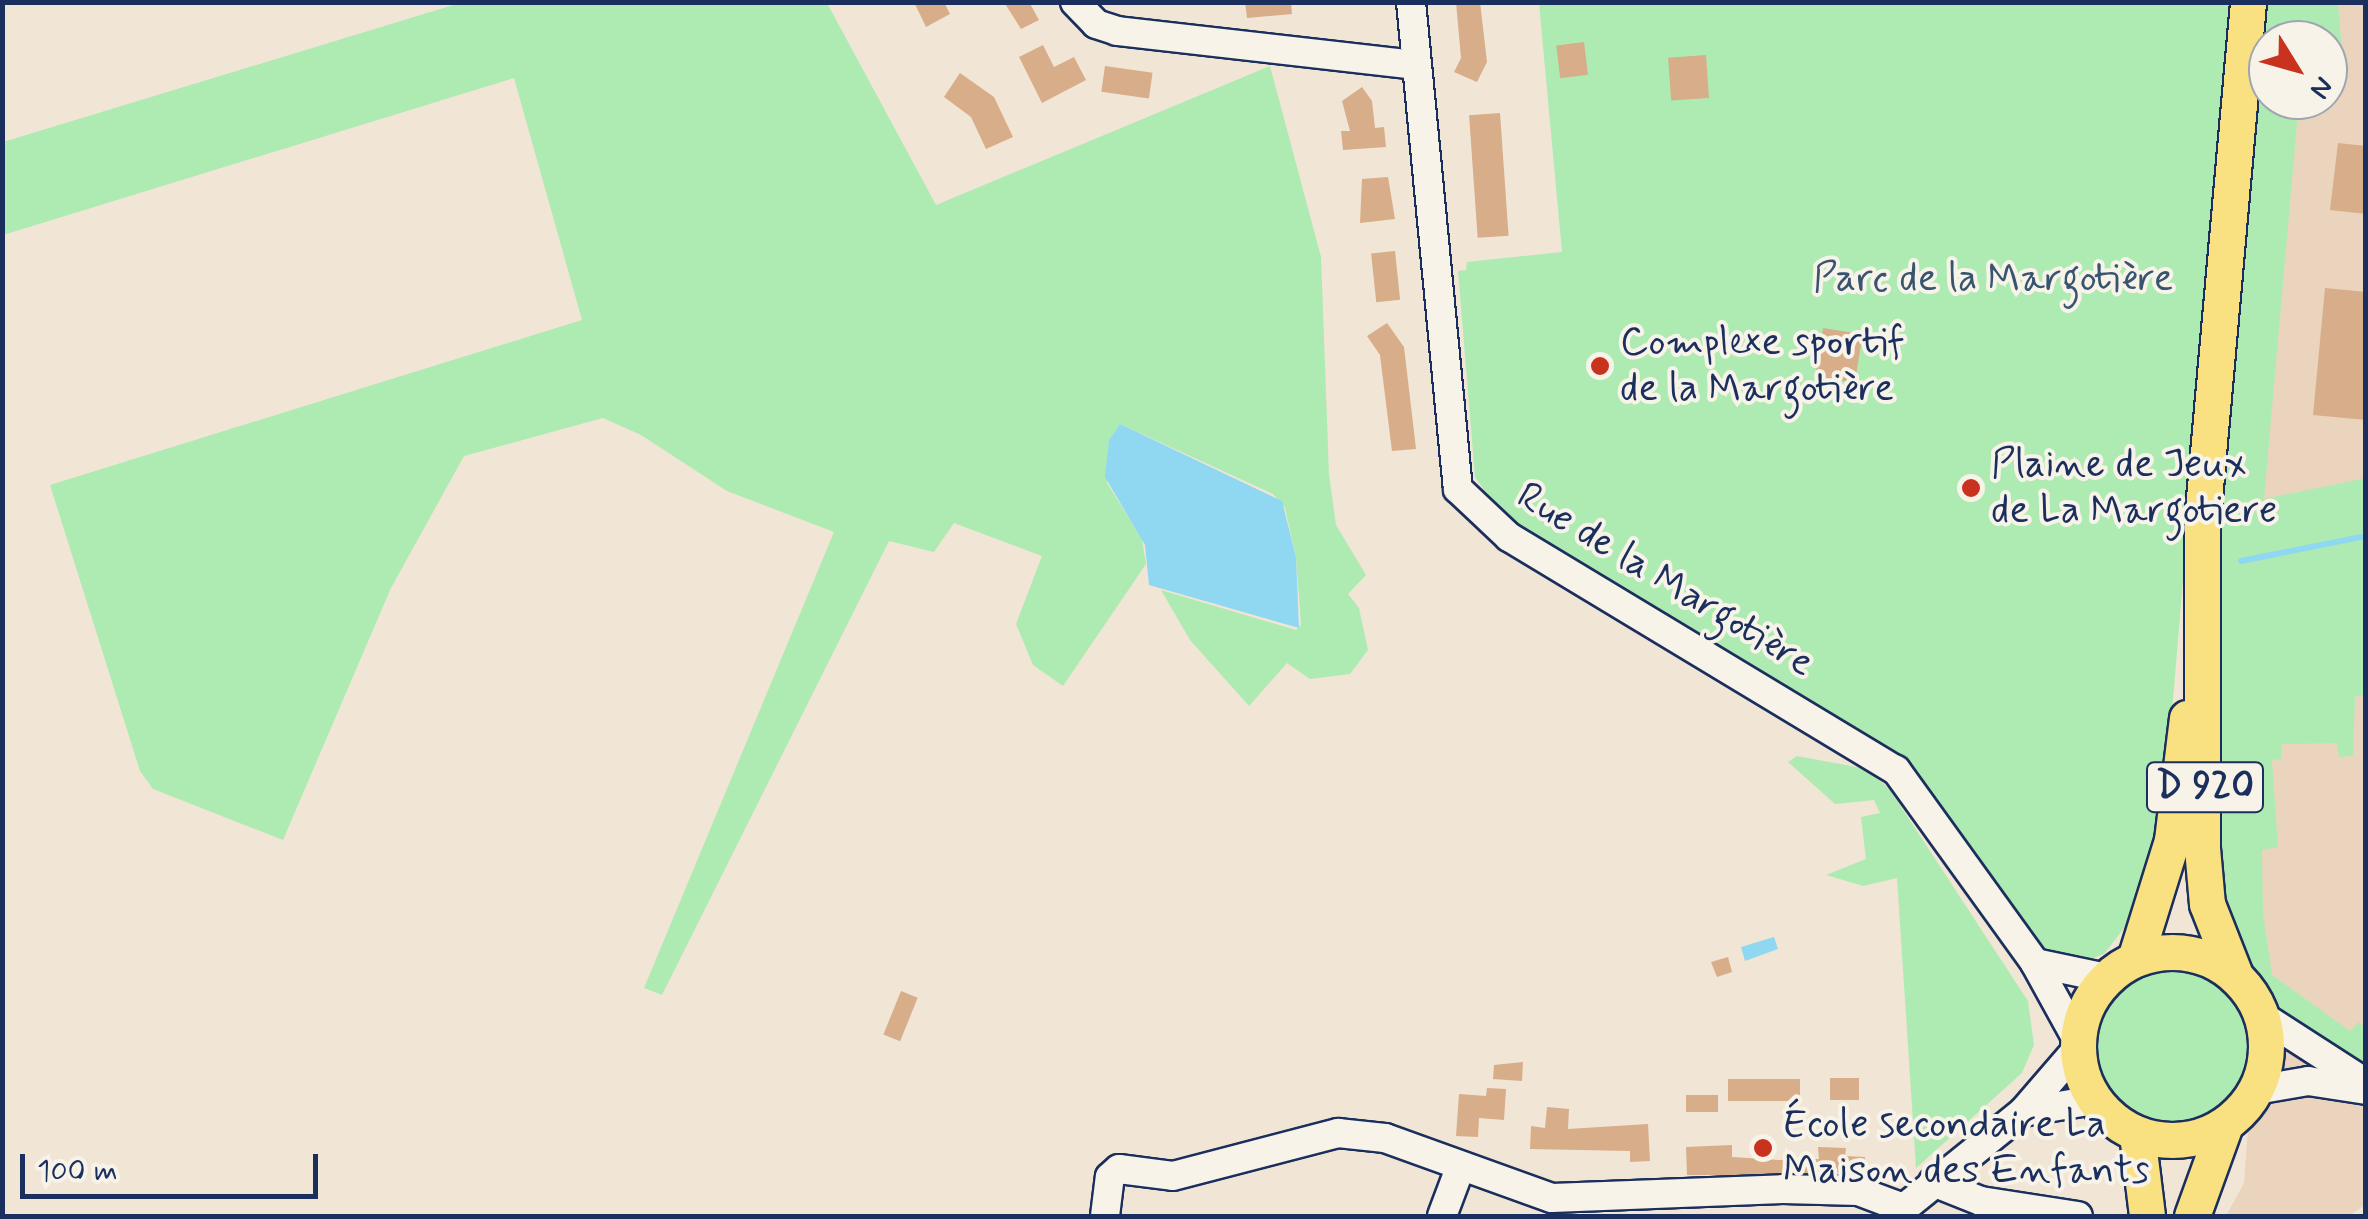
<!DOCTYPE html>
<html>
<head>
<meta charset="utf-8">
<style>
	body { margin:0 }
	#map { position:relative; width:2368px; height:1219px; overflow:hidden; background:#f1e5d5; font-family:Mynerve,sans-serif }
	div>[style] { position:absolute }
	.built>* { inset:0; background:#ead4be }
	.green>* { inset:0; background:#aeebb2 }
	.round { border-radius:50% }
	.water>* { inset:0; background:#90d8f2 }
	.stream>* { height:6px; margin:-3px; padding:0 3px; transform-origin:3px; border-radius:3px; background:#90d8f2 }
	.building>* { inset:0; background:#d8ad89; transform-origin:0 0 }
	.roads { filter:drop-shadow(2px 0 #1b2f5e) drop-shadow(-2px 0 #1b2f5e) drop-shadow(0 2px #1b2f5e) drop-shadow(0 -2px #1b2f5e) }
	.minor>* { height:28px; margin:-14px; padding:0 14px; transform-origin:14px; border-radius:14px; background:#f7f3e8 }
	.major>* { height:35px; margin:-17.5px; padding:0 17.5px; transform-origin:17.5px; border-radius:17.5px; background:#f9e181 }
	.major>.ring { margin:-17.5px; padding:0; box-sizing:content-box; background:none; border:35px solid #f9e181; border-radius:50% }
	.dots>* { width:28px; height:28px; translate:-50% -50%; box-sizing:border-box; border:5px solid #f7f3e8; border-radius:50% }
	span { translate:-50% -50%; white-space:nowrap; text-align:center; line-height:1.15; -webkit-text-stroke:8px #f7f3e8; paint-order:stroke }
	.shield-label span { padding:2px 8px; background:#f7f3e8; border:2px solid; border-radius:8px; -webkit-text-stroke-width:0 }
	.shield-label { font-size:38px; color:#1b2f5e; font-weight:700 }
	.park-label { font-size:40px; color:#38556f }
	.poi-label { font-size:40px; color:#1b2f5e }
	.left { translate:0 -50%; text-align:left }
	.street-label { font-size:40px; color:#1b2f5e }
	.frame { position:absolute; inset:0; border:5px solid #1b2f5e; pointer-events:none }
	.north { position:absolute; left:2248px; top:20px; width:100px; height:100px; box-sizing:border-box; background:#f7f3e8; border:2px solid #9fa5b1; border-radius:50%; rotate:127deg; font-size:28px; font-weight:700; line-height:40px; text-align:center; color:#1b2f5e }
	.north::after { content:''; display:block; margin:auto; width:35px; height:45px; background:#c8321e; clip-path:polygon(50% 0,100% 100%,50% 72%,0 100%) }
	.scale { position:absolute; left:20px; top:1154px; width:298px; height:45px; box-sizing:border-box; border:5px solid #1b2f5e; border-top:0; padding-left:12px; font-size:30px; line-height:35px; white-space:nowrap; color:#1b2f5e; -webkit-text-stroke:8px #f7f3e8; paint-order:stroke }
</style>
</head>
<body>
<div id="map">
	<div class="built">
		<i style="clip-path:polygon(2297px 3px,2365px 3px,2365px 1205px,2349px 1216px,2226px 1216px,2244px 1183px,2260px 967px,2235px 852px,2287px 100px,2328px 100px,2328px 40px)"></i>
	</div>
	<div class="green">
		<i style="clip-path:polygon(460px 3px,827px 3px,936px 205px,1270px 66px,1321px 257px,1329px 475px,1336px 525px,1366px 575px,1348px 594px,1359px 608px,1368px 650px,1350px 674px,1310px 679px,1287px 663px,1249px 706px,1190px 640px,1161px 590px,1296px 630px,1301px 625px,1296px 557px,1285px 508px,1273px 494px,1120px 424px,1109px 440px,1107px 483px,1142px 539px,1146px 564px,1063px 686px,1033px 665px,1016px 624px,1042px 556px,954px 523px,934px 552px,889px 541px,662px 995px,644px 988px,834px 532px,727px 491px,641px 435px,603px 418px,464px 456px,391px 588px,283px 840px,153px 789px,140px 771px,50px 485px,582px 320px,514px 78px,3px 235px,3px 142px)"></i>
		<i style="clip-path:polygon(1539px 3px,2231px 3px,2162px 832px,2139px 909px,2104px 954px,2081px 963px,2030px 942px,1908px 765px,1504px 518px,1475px 477px,1458px 271px,1466px 270px,1467px 262px,1562px 252px)"></i>
		<i style="clip-path:polygon(2262px 3px,2338px 3px,2344px 76px,2328px 74px,2328px 40px,2268px 40px,2268px 100px,2299px 100px,2264px 499px,2366px 478px,2366px 695px,2355px 696px,2353px 756px,2339px 757px,2337px 743px,2282px 744px,2281px 759px,2272px 760px,2278px 847px,2262px 850px,2263px 913px,2272px 975px,2350px 1031px,2359px 1022px,2365px 1027px,2365px 1063px,2283px 1018px,2216px 911px,2216px 553px)"></i>
		<i style="clip-path:polygon(1797px 756px,1867px 769px,1890px 790px,2028px 1001px,2034px 1045px,2022px 1073px,1916px 1168px,1897px 878px,1863px 886px,1826px 875px,1866px 859px,1861px 817px,1880px 813px,1874px 800px,1835px 804px,1788px 762px)"></i>
		<i class="round" style="left:2078px;top:952px;width:188px;height:188px"></i>
	</div>
	<div class="water">
		<i style="clip-path:polygon(1120px 424px,1282px 501px,1296px 557px,1299px 628px,1149px 585px,1145px 545px,1105px 477px,1109px 440px)"></i>
		<i style="clip-path:polygon(1774px 937px,1778px 949px,1745px 961px,1741px 947px)"></i>
	</div>
	<div class="stream">
		<i style="left:2241px;top:561px;width:127px;rotate:-11.3deg"></i>
	</div>
	<div class="building">
		<i style="clip-path:polygon(914px 2px,944px 2px,950px 14px,926px 27px)"></i>
		<i style="clip-path:polygon(1004px 2px,1029px 2px,1039px 20px,1021px 29px)"></i>
		<i style="clip-path:polygon(1245px 2px,1291px 2px,1292px 14px,1247px 18px)"></i>
		<i style="clip-path:polygon(1456px 2px,1480px 2px,1487px 62px,1477px 82px,1454px 72px,1461px 58px)"></i>
		<i style="left:1584px;top:42px;width:33px;height:28px;rotate:83deg"></i>
		<i style="clip-path:polygon(1043px 45px,1054px 67px,1074px 57px,1086px 80px,1042px 103px,1019px 57px)"></i>
		<i style="left:1706px;top:55px;width:43px;height:38px;rotate:86deg"></i>
		<i style="left:1105px;top:66px;width:48px;height:26px;rotate:8deg"></i>
		<i style="clip-path:polygon(960px 73px,994px 97px,1013px 137px,986px 149px,971px 117px,944px 97px)"></i>
		<i style="clip-path:polygon(1362px 87px,1372px 101px,1375px 128px,1384px 127px,1386px 147px,1343px 150px,1341px 131px,1350px 131px,1342px 101px)"></i>
		<i style="left:1500px;top:113px;width:123px;height:31px;rotate:86deg"></i>
		<i style="clip-path:polygon(2338px 143px,2366px 146px,2366px 214px,2330px 210px)"></i>
		<i style="clip-path:polygon(1388px 177px,1395px 219px,1360px 223px,1362px 179px)"></i>
		<i style="left:1395px;top:251px;width:49px;height:24px;rotate:84deg"></i>
		<i style="clip-path:polygon(2325px 288px,2366px 292px,2366px 420px,2313px 415px)"></i>
		<i style="clip-path:polygon(1387px 323px,1404px 347px,1416px 449px,1392px 451px,1380px 355px,1367px 336px)"></i>
		<i style="left:1823px;top:328px;width:40px;height:49px;rotate:9deg"></i>
		<i style="clip-path:polygon(1728px 957px,1732px 972px,1717px 977px,1711px 962px)"></i>
		<i style="left:901px;top:991px;width:18px;height:47px;rotate:22deg"></i>
		<i style="clip-path:polygon(1523px 1062px,1522px 1081px,1493px 1079px,1494px 1065px)"></i>
		<i style="left:1859px;top:1078px;width:22px;height:29px;rotate:90deg"></i>
		<i style="left:1800px;top:1079px;width:22px;height:72px;rotate:90deg"></i>
		<i style="clip-path:polygon(1487px 1088px,1506px 1089px,1504px 1120px,1479px 1118px,1478px 1137px,1456px 1136px,1459px 1094px,1486px 1096px)"></i>
		<i style="left:1686px;top:1095px;width:32px;height:17px"></i>
		<i style="clip-path:polygon(1547px 1107px,1569px 1109px,1568px 1129px,1648px 1124px,1650px 1161px,1630px 1162px,1630px 1151px,1530px 1149px,1531px 1126px,1545px 1128px)"></i>
		<i style="clip-path:polygon(1732px 1145px,1732px 1157px,1779px 1160px,1819px 1159px,1818px 1147px,1846px 1148px,1845px 1156px,1865px 1157px,1864px 1175px,1687px 1175px,1686px 1147px)"></i>
	</div>
	<div class="roads">
		<div class="minor">
			<i style="left:1075px;top:2px;width:30px;rotate:46deg"></i>
			<i style="left:1096px;top:24px;width:22px;rotate:18deg"></i>
			<i style="left:1117px;top:31px;width:301px;rotate:6.5deg"></i>
			<i style="left:1411px;top:2px;width:489px;rotate:84.5deg"></i>
			<i style="left:1458px;top:489px;width:70px;rotate:43.3deg"></i>
			<i style="left:1509px;top:537px;width:452px;rotate:31.1deg"></i>
			<i style="left:1896px;top:770px;width:238px;rotate:54.2deg"></i>
			<i style="left:2035px;top:963px;width:89px;rotate:61.1deg"></i>
			<i style="left:2035px;top:963px;width:73px;rotate:11.9deg"></i>
			<i style="left:2262px;top:1016px;width:124px;rotate:32.8deg"></i>
			<i style="left:2256px;top:1090px;width:53px;rotate:-9.8deg"></i>
			<i style="left:2308px;top:1081px;width:59px;rotate:8.8deg"></i>
			<i style="left:2023px;top:1112px;width:72px;rotate:-9.6deg"></i>
			<i style="left:1933px;top:1182px;width:52px;rotate:21.6deg"></i>
			<i style="left:1981px;top:1201px;width:98px;rotate:8.8deg"></i>
			<i style="left:1105px;top:1216px;width:39px;rotate:-83deg"></i>
			<i style="left:1110px;top:1177px;width:12px;rotate:-42deg"></i>
			<i style="left:1119px;top:1169px;width:54px;rotate:7.4deg"></i>
			<i style="left:1173px;top:1176px;width:171px;rotate:-14.6deg"></i>
			<i style="left:1338px;top:1133px;width:47px;rotate:6.1deg"></i>
			<i style="left:1385px;top:1138px;width:177px;rotate:19.8deg"></i>
			<i style="left:1552px;top:1198px;width:231px;rotate:-2.2deg"></i>
			<i style="left:1783px;top:1189px;width:75px;rotate:1.5deg"></i>
			<i style="left:1858px;top:1191px;width:46px;rotate:20.4deg"></i>
			<i style="left:1442px;top:1216px;width:51px;rotate:-69.4deg"></i>
			<i style="left:1894px;top:1216px;width:166px;rotate:-38.9deg"></i>
			<i style="left:2023px;top:1112px;width:84px;rotate:-49.3deg"></i>
		</div>
		<div class="major">
			<i class="ring" style="left:2078px;top:952px;width:153px;height:153px"></i>
			<i style="left:2135px;top:959px;width:125px;rotate:-72.7deg"></i>
			<i style="left:2172px;top:840px;width:123px;rotate:-83deg"></i>
			<i style="left:2235px;top:975px;width:76px;rotate:-111.5deg"></i>
			<i style="left:2207px;top:904px;width:56px;rotate:-95.1deg"></i>
			<i style="left:2202px;top:848px;width:327px;rotate:-90deg"></i>
			<i style="left:2202px;top:521px;width:521px;rotate:-84.93deg"></i>
			<i style="left:2137px;top:1134px;width:83px;rotate:83deg"></i>
			<i style="left:2192px;top:1216px;width:97px;rotate:-70.1deg"></i>
		</div>
	</div>
	<div class="dots">
		<i style="left:1600px;top:366px;background:#c8321e"></i>
		<i style="left:1971px;top:488px;background:#c8321e"></i>
		<i style="left:1763px;top:1148px;background:#c8321e"></i>
	</div>
	<div class="shield-label">
		<span style="left:2205px;top:787px">D 920</span>
	</div>
	<div class="park-label">
		<span style="left:1993px;top:279px">Parc de la Margotière</span>
	</div>
	<div class="poi-label">
		<span class="left" style="left:1620px;top:366px">Complexe sportif<br>de la Margotière</span>
		<span class="left" style="left:1991px;top:488px">Plaine de Jeux<br>de La Margotiere</span>
		<span class="left" style="left:1783px;top:1148px">École secondaire La<br>Maison des Enfants</span>
	</div>
	<div class="street-label">
		<span style="left:1665px;top:580px;rotate:31deg">Rue de la Margotière</span>
	</div>
	<div class="frame"></div>
	<div class="north">N</div>
	<div class="scale">100 m</div>
</div>
</body>
</html>
